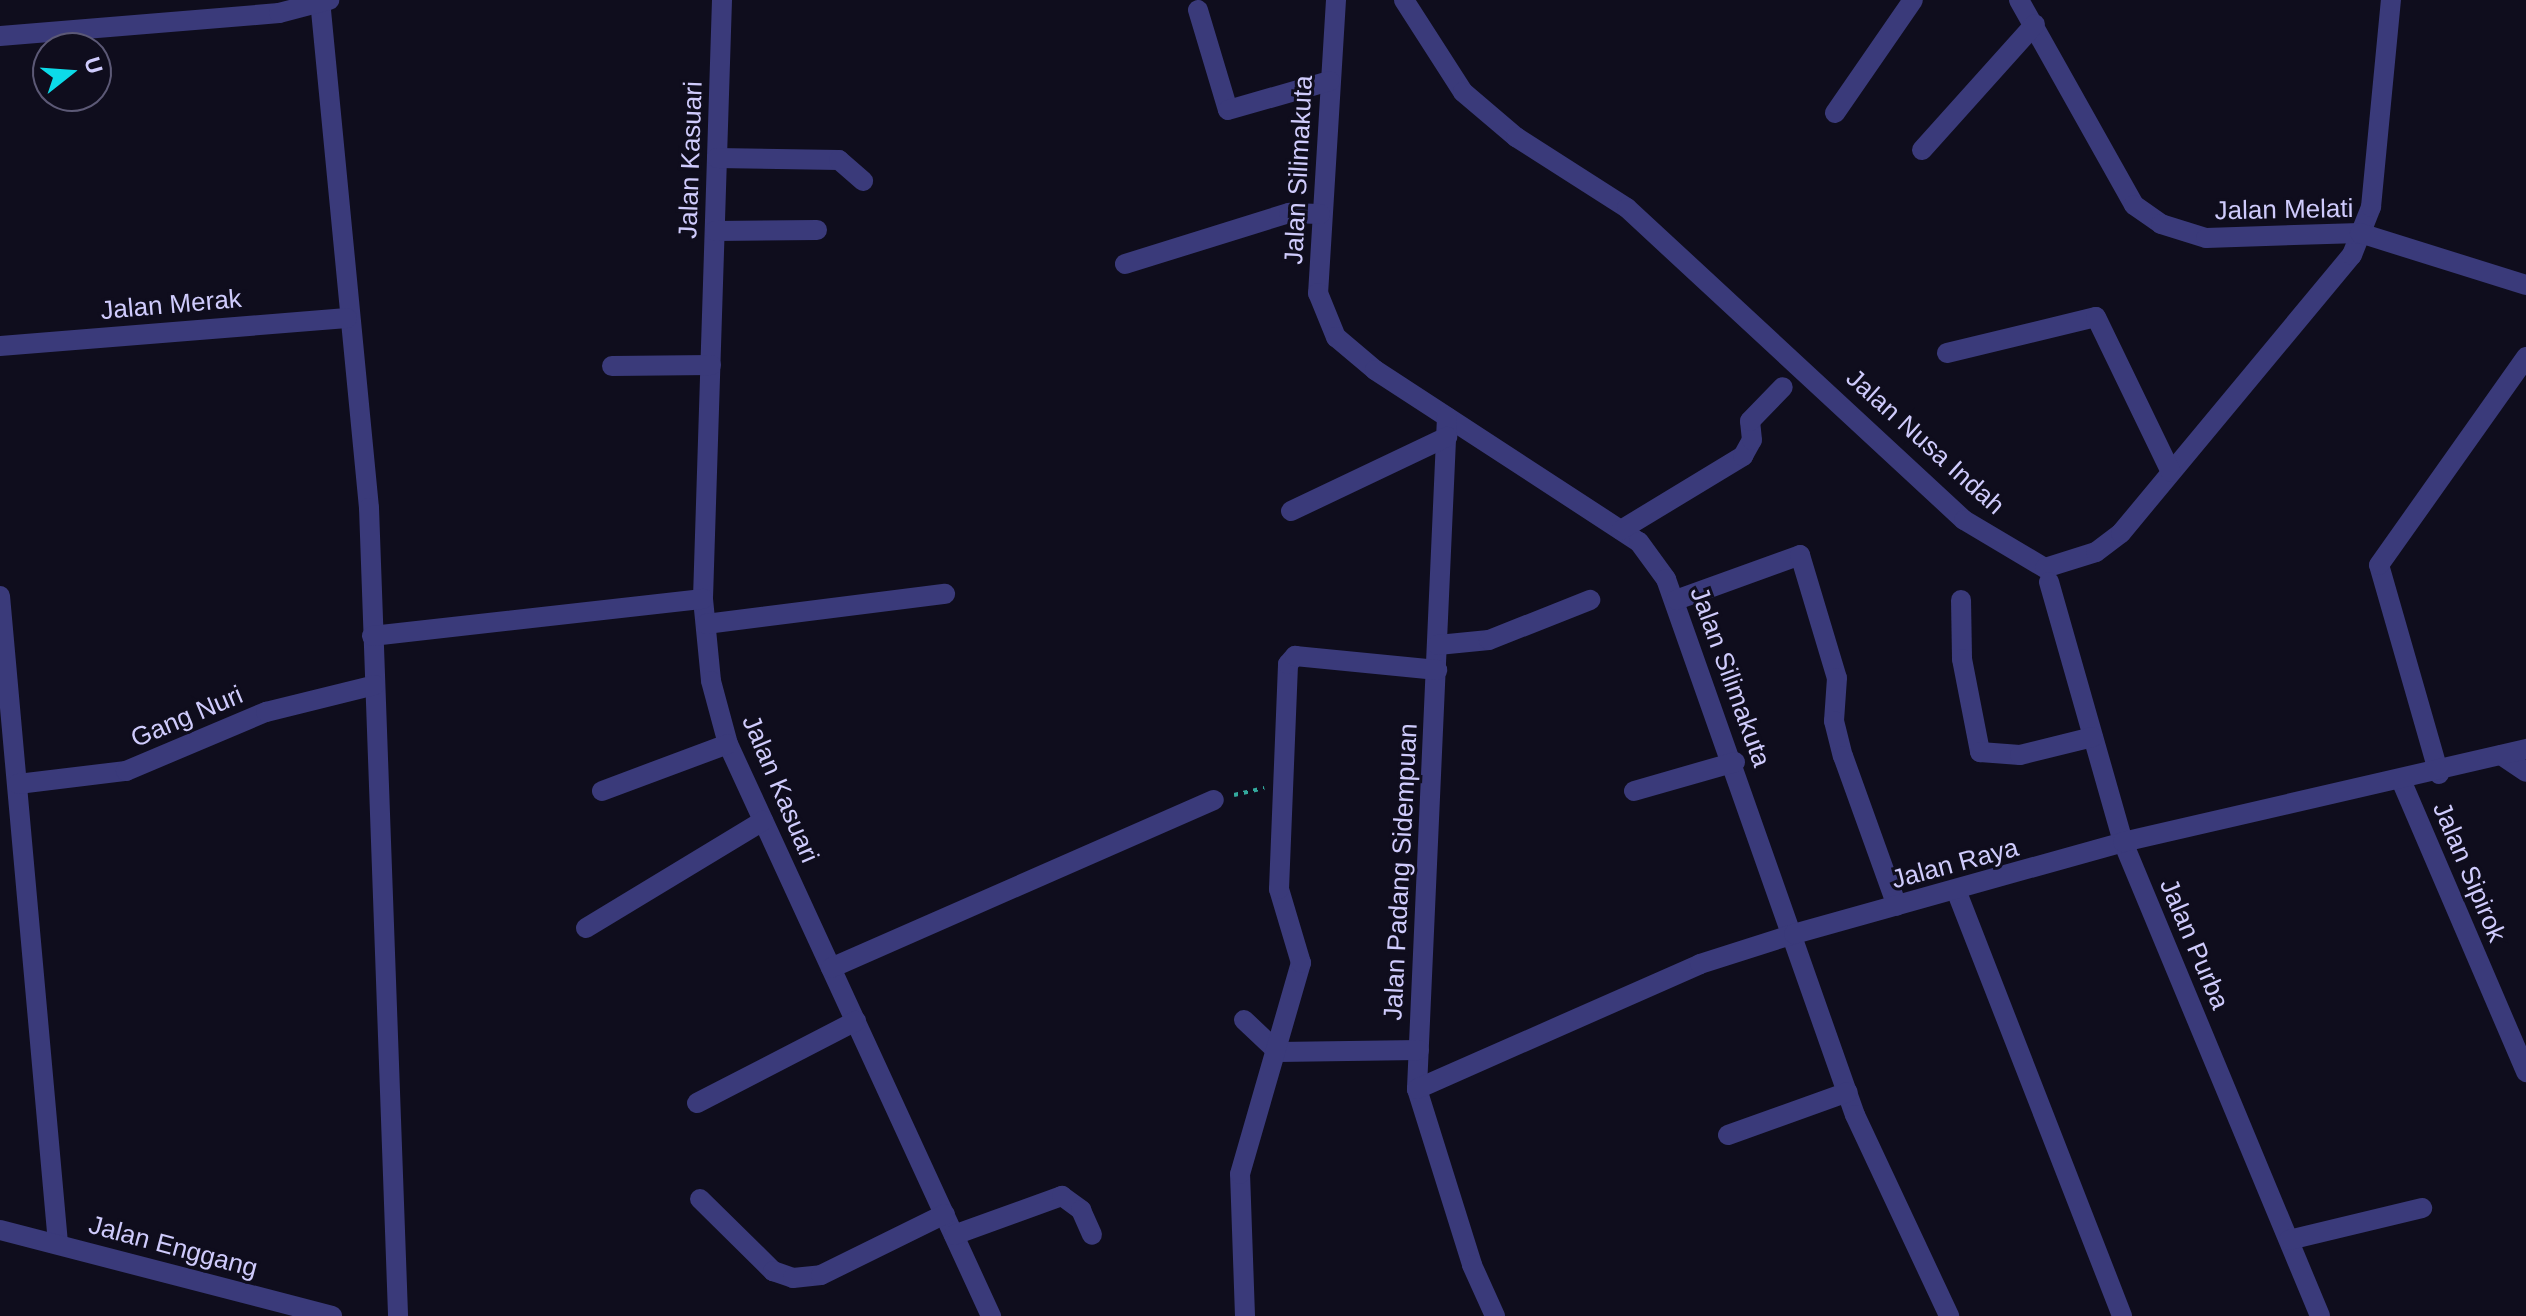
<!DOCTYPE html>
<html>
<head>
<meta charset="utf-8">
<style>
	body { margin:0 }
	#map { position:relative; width:2526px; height:1316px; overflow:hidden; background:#0f0d1d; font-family:Helvetica,sans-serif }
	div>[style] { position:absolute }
	.path>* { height:4px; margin-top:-2px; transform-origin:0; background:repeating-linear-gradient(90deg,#33a99d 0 4px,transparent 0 10px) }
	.minor>* { height:20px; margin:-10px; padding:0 10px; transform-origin:10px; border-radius:10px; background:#3a3a7a }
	span { translate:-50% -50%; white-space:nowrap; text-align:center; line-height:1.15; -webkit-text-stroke:6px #0f0d1d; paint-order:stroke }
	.street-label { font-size:26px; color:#cfcbfc }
	.north { position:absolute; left:32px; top:32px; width:80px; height:80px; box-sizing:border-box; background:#0f0d1d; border:2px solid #5c5976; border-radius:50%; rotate:73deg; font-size:22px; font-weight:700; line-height:32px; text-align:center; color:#cfcbfc }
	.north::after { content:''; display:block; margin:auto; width:28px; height:36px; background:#0cdbe8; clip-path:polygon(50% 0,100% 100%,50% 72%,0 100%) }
</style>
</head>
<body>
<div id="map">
	<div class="path">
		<i style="left:1234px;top:795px;width:31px;rotate:-13deg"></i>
	</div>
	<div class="minor">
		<i style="left:320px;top:0;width:510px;rotate:84.49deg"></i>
		<i style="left:369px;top:508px;width:809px;rotate:87.94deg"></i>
		<i style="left:722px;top:0;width:599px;rotate:91.82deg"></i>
		<i style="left:703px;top:599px;width:82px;rotate:84.4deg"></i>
		<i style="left:711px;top:681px;width:65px;rotate:74.9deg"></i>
		<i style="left:728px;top:744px;width:630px;rotate:65.31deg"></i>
		<i style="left:1336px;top:0;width:294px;rotate:93.5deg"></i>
		<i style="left:1318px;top:293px;width:48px;rotate:67.8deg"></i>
		<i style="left:1336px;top:337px;width:51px;rotate:40.2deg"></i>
		<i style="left:1375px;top:370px;width:315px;rotate:33.1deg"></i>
		<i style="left:1639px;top:542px;width:46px;rotate:53.9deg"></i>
		<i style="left:1666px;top:579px;width:568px;rotate:70.58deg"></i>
		<i style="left:1855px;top:1115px;width:222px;rotate:64.9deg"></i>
		<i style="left:1404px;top:0;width:109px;rotate:57.3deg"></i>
		<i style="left:1463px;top:92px;width:70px;rotate:40.3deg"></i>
		<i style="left:1516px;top:137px;width:132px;rotate:32.6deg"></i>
		<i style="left:1627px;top:208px;width:459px;rotate:42.8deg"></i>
		<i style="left:1964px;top:520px;width:94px;rotate:30.7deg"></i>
		<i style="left:2045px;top:568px;width:53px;rotate:-17.4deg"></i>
		<i style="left:2096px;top:552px;width:31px;rotate:-37deg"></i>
		<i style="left:2121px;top:533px;width:361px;rotate:-50.3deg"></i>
		<i style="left:2352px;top:255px;width:52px;rotate:-68.4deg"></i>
		<i style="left:2371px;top:207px;width:208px;rotate:-84.5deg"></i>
		<i style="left:2019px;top:0;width:235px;rotate:60.7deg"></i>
		<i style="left:2134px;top:205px;width:33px;rotate:35deg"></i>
		<i style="left:2161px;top:224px;width:47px;rotate:17.3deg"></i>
		<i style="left:2206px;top:238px;width:154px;rotate:-1.9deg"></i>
		<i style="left:2360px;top:233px;width:174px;rotate:17.4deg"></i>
		<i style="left:1198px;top:10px;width:104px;rotate:73.3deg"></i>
		<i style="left:1228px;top:110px;width:106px;rotate:-15.9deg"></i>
		<i style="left:0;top:36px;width:280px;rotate:-4.7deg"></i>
		<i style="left:279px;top:13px;width:52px;rotate:-14.6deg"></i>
		<i style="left:1835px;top:113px;width:137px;rotate:-55.4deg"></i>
		<i style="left:1922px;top:150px;width:169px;rotate:-48.1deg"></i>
		<i style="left:717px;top:158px;width:122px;rotate:0.9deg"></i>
		<i style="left:839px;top:160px;width:32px;rotate:41deg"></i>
		<i style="left:715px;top:231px;width:102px;rotate:-0.6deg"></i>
		<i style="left:1125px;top:264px;width:172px;rotate:-17.3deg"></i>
		<i style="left:1289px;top:213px;width:31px;rotate:2deg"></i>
		<i style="left:0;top:346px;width:348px;rotate:-4.6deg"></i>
		<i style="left:1947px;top:353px;width:153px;rotate:-13.6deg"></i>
		<i style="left:2096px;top:317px;width:172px;rotate:64.2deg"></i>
		<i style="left:612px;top:366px;width:99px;rotate:-0.6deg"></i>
		<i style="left:1447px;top:417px;width:673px;rotate:92.56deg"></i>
		<i style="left:1417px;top:1089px;width:184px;rotate:72.6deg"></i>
		<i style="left:1472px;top:1265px;width:56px;rotate:65.7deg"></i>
		<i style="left:1291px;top:511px;width:173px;rotate:-25.4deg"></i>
		<i style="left:1621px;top:530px;width:143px;rotate:-31.2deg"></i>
		<i style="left:1743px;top:456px;width:18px;rotate:-61deg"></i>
		<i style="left:1752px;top:440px;width:19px;rotate:-96deg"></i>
		<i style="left:1750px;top:421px;width:47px;rotate:-45.9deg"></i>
		<i style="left:2049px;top:582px;width:270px;rotate:74.1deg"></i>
		<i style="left:2123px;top:842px;width:513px;rotate:67.43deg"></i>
		<i style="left:0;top:596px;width:650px;rotate:84.88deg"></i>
		<i style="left:1676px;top:600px;width:132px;rotate:-19.9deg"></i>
		<i style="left:1800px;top:555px;width:128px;rotate:73.3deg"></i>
		<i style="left:1837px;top:678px;width:43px;rotate:94deg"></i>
		<i style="left:1834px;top:721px;width:36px;rotate:76deg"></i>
		<i style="left:1843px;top:756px;width:159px;rotate:70.2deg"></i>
		<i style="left:1961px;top:600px;width:59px;rotate:89deg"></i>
		<i style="left:1962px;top:659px;width:95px;rotate:79deg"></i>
		<i style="left:1980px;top:752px;width:40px;rotate:4.3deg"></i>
		<i style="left:2020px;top:755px;width:75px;rotate:-13.9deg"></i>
		<i style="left:706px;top:624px;width:241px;rotate:-7.2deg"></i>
		<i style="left:372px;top:636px;width:333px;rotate:-6.4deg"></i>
		<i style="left:1438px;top:645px;width:51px;rotate:-5.6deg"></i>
		<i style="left:1489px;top:640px;width:109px;rotate:-21.6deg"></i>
		<i style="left:2501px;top:755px;width:30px;rotate:34deg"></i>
		<i style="left:2439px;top:774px;width:217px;rotate:-106deg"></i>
		<i style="left:2379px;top:565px;width:255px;rotate:-54.7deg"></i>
		<i style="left:2401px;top:780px;width:318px;rotate:66.8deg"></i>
		<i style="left:18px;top:784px;width:109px;rotate:-6.9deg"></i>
		<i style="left:126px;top:771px;width:152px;rotate:-22.9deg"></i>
		<i style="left:266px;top:712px;width:112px;rotate:-13.9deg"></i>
		<i style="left:602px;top:791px;width:134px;rotate:-20.5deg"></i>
		<i style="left:1634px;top:791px;width:105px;rotate:-16deg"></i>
		<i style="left:1956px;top:890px;width:457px;rotate:68.7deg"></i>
		<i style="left:586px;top:928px;width:207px;rotate:-31.2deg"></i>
		<i style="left:831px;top:968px;width:418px;rotate:-23.7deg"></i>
		<i style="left:1244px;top:1020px;width:47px;rotate:43.3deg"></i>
		<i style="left:1278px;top:1052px;width:141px;rotate:-0.8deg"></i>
		<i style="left:1417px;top:1089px;width:309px;rotate:-23.8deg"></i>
		<i style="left:1700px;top:964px;width:99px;rotate:-17.7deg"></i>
		<i style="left:1794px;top:934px;width:342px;rotate:-15.6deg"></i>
		<i style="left:2123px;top:842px;width:414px;rotate:-13deg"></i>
		<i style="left:697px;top:1103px;width:179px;rotate:-27.3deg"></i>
		<i style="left:1728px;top:1135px;width:127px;rotate:-19.7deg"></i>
		<i style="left:700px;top:1199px;width:103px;rotate:44.6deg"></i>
		<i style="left:773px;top:1271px;width:21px;rotate:19deg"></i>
		<i style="left:793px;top:1278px;width:28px;rotate:-6deg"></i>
		<i style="left:821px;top:1275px;width:138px;rotate:-26.2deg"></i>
		<i style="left:0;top:1230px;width:343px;rotate:14.5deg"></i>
		<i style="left:954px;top:1235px;width:115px;rotate:-19.9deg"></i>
		<i style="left:1062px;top:1196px;width:24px;rotate:36deg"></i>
		<i style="left:1081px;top:1210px;width:27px;rotate:66deg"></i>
		<i style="left:2289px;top:1240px;width:137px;rotate:-13.5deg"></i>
		<i style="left:1245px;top:1316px;width:142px;rotate:-92deg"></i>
		<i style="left:1240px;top:1174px;width:220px;rotate:-73.9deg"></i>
		<i style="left:1301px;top:963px;width:77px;rotate:-106.6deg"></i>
		<i style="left:1279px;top:889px;width:225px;rotate:-87.7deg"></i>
		<i style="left:1288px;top:664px;width:11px;rotate:-49deg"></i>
		<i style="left:1295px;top:656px;width:143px;rotate:5.6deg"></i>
	</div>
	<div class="street-label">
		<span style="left:691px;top:160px;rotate:-88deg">Jalan Kasuari</span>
		<span style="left:1299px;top:170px;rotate:-87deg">Jalan Silimakuta</span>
		<span style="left:2284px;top:210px;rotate:-1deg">Jalan Melati</span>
		<span style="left:171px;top:305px;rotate:-5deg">Jalan Merak</span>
		<span style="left:1925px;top:442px;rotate:42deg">Jalan Nusa Indah</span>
		<span style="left:1730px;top:677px;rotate:70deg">Jalan Silimakuta</span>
		<span style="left:187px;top:717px;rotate:-23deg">Gang Nuri</span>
		<span style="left:780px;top:789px;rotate:67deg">Jalan Kasuari</span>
		<span style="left:1955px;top:864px;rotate:-15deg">Jalan Raya</span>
		<span style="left:1401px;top:872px;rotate:-87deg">Jalan Padang Sidempuan</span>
		<span style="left:2469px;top:872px;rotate:67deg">Jalan Sipirok</span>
		<span style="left:2194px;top:944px;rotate:67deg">Jalan Purba</span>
		<span style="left:173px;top:1247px;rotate:15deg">Jalan Enggang</span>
	</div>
	<div class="north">U</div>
</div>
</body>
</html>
